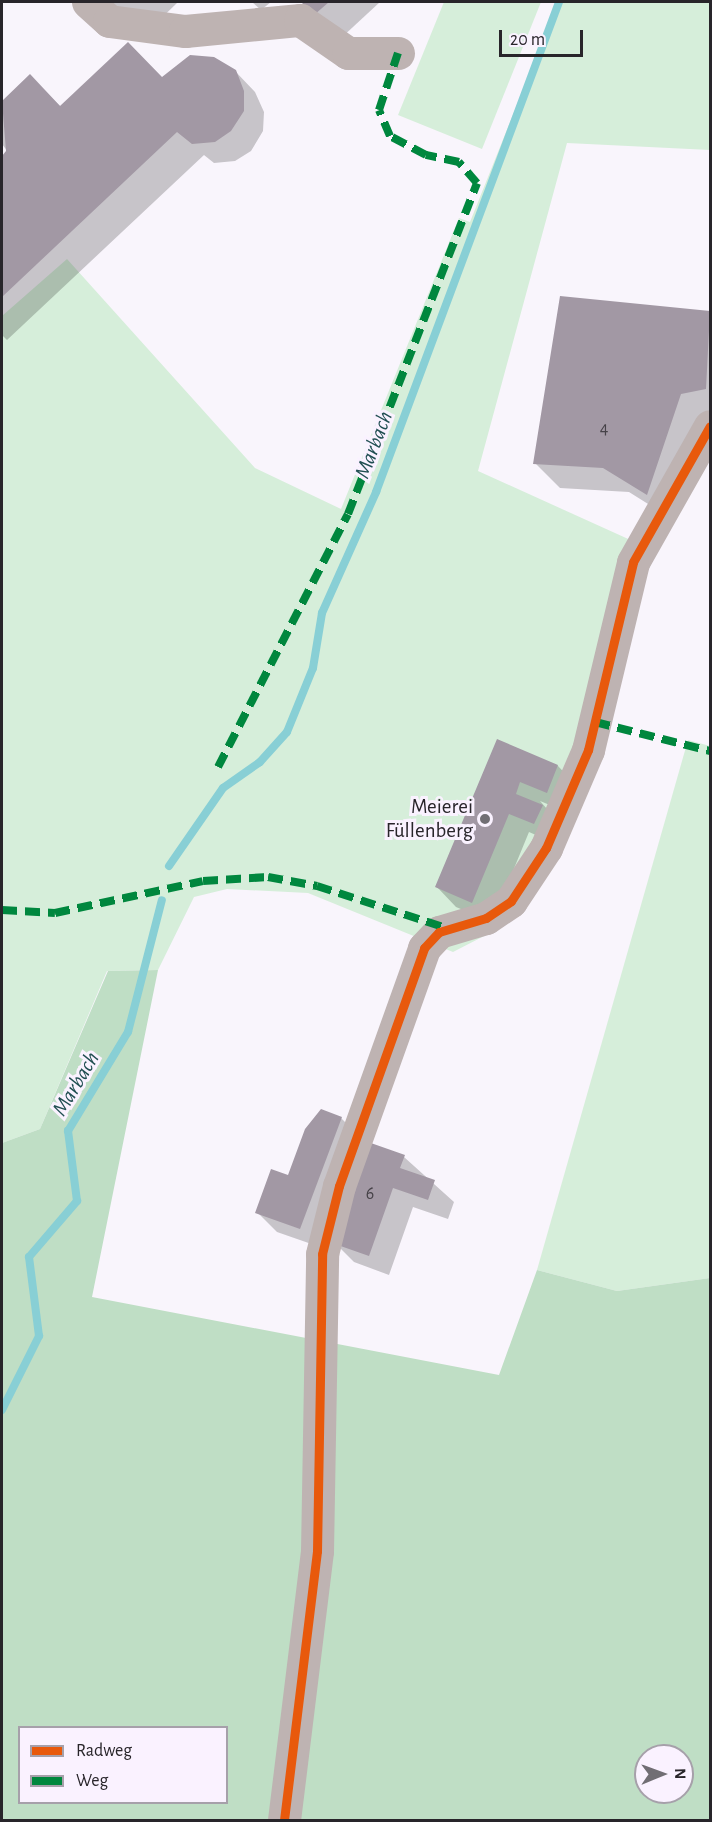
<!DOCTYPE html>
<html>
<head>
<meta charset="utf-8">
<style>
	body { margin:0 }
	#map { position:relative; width:712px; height:1822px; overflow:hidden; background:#f9f5fc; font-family:"Alegreya Sans",sans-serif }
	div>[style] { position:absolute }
	.green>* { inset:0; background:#d6eeda }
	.forest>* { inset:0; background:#bfdec5 }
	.shadow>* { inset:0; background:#0003 }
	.stream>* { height:8px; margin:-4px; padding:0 4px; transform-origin:4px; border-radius:4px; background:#88cfd5 }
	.building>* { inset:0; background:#a298a4 }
	.minor>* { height:33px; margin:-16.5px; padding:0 16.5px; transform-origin:16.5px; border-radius:16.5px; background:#beb3b2 }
	.quiet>* { height:8px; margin-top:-4px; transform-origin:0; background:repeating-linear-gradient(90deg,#00873e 0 15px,transparent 0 23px) }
	.cycleway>* { height:9px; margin:-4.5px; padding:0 4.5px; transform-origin:4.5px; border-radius:4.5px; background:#e8590c }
	.dots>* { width:16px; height:16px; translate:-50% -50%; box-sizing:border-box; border:3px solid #faf2ff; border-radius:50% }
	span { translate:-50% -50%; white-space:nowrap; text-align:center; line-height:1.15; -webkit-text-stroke:6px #faf2ff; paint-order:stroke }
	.number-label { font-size:18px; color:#464248 }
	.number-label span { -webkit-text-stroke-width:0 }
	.poi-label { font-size:21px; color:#28252a }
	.right { translate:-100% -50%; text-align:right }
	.water-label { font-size:22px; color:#214f52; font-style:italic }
	.frame { position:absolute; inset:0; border:3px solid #28252a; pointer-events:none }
	.legend { position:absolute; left:18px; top:1726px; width:210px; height:78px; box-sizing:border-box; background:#faf2ff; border:2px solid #a6a0aa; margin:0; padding:8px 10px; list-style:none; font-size:18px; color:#28252a }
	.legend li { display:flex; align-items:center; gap:12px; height:30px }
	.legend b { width:30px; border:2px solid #a6a0aa }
	.north { position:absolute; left:634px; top:1744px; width:60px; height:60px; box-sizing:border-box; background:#faf2ff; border:2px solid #a6a0aa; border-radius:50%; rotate:89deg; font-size:16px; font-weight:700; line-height:24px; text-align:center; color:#28252a }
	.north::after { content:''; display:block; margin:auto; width:21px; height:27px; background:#716e74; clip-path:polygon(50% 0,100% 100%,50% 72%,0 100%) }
	.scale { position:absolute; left:499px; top:30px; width:84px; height:27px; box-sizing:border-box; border:3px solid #28252a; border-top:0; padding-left:8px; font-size:18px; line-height:21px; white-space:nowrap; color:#28252a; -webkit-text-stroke:4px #faf2ff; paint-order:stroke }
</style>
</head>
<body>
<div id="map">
	<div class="green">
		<i style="clip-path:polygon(444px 2px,541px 2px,482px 149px,398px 115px)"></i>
		<i style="clip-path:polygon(558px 2px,710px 2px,710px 150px,567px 143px,478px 471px,657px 552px,630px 607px,590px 770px,488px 934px,453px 952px,308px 893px,227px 889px,194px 897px,158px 970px,107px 971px,40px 1129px,2px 1143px,2px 316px,67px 259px,255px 468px,341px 509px,459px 218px,470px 222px)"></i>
		<i style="clip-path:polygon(688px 740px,710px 746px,710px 1278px,617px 1291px,537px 1270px)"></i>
	</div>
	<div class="forest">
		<i style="clip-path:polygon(evenodd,158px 970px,92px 1297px,499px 1375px,537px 1270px,617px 1291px,710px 1278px,710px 1820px,2px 1820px,2px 1143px,40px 1129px,108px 971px,158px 970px,20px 1728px,226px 1728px,226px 1802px,20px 1802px,20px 1728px,158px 970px,646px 1756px,682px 1756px,682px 1792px,646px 1792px,646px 1756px)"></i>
	</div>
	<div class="shadow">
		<i style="clip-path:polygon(109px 2px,178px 2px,143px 36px)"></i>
		<i style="clip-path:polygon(252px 2px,271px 2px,261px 10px)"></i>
		<i style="clip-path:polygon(303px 2px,380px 2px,340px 39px)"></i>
		<i style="clip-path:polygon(235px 71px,255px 92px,264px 112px,263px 131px,251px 151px,235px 161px,214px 163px,204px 155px,7px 340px,2px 335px,2px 158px,8px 152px,2px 144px,2px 103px,30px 76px,61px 107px,162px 78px)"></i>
		<i style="clip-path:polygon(561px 298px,710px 312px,710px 418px,672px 519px,629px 492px,560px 488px,535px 463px)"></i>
		<i style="clip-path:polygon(498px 741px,558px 766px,577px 786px,567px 812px,540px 801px,562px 826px,554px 843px,529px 832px,492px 922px,456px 907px,437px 887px)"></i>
		<i style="clip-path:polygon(341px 1118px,361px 1138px,320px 1247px,277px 1232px,257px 1212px)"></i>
		<i style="clip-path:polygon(404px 1157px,454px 1202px,448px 1219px,413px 1207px,389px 1275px,354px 1262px,334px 1242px)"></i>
	</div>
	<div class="stream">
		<i style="left:169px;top:866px;width:95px;rotate:-55.3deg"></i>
		<i style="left:223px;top:788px;width:45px;rotate:-35.1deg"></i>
		<i style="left:260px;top:762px;width:40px;rotate:-48deg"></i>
		<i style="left:287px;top:732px;width:69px;rotate:-67.9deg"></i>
		<i style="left:313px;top:668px;width:56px;rotate:-80.7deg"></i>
		<i style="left:322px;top:613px;width:133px;rotate:-65.9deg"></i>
		<i style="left:376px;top:492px;width:523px;rotate:-69.52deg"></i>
		<i style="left:2px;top:1410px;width:83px;rotate:-63.4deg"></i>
		<i style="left:39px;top:1336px;width:80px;rotate:-97.2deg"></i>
		<i style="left:29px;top:1257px;width:74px;rotate:-49.4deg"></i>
		<i style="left:77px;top:1201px;width:71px;rotate:-97.3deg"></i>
		<i style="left:68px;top:1131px;width:116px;rotate:-58.8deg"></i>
		<i style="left:128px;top:1032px;width:136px;rotate:-75.6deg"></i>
	</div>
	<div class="building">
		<i style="clip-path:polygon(301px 2px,329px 2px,314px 15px)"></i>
		<i style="clip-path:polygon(128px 42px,162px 77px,190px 55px,214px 57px,236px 70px,244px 91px,244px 111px,231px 131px,215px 142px,192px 144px,177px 132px,2px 297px,2px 156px,6px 151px,2px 101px,30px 74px,60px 106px)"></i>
		<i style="clip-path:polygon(560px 296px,710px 311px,706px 389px,681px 394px,647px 495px,603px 468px,533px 464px)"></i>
		<i style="clip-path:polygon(497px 739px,558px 765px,547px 793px,520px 782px,516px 794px,543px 805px,534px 824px,509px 814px,472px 903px,435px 887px)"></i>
		<i style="clip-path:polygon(321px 1109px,342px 1117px,300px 1229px,255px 1213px,271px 1169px,288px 1175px,305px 1129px)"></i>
		<i style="clip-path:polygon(368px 1142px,405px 1155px,400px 1168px,435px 1180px,428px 1200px,393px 1188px,369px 1256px,332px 1243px)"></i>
	</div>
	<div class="minor">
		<i style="left:88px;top:2px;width:28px;rotate:42deg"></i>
		<i style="left:109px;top:21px;width:77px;rotate:7.5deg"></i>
		<i style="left:185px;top:31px;width:116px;rotate:-5.5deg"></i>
		<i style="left:300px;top:20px;width:58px;rotate:34.5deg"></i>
		<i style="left:348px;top:53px;width:50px"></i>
		<i style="left:284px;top:1820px;width:271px;rotate:-83deg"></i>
		<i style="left:317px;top:1551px;width:297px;rotate:-89deg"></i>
		<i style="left:322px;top:1254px;width:70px;rotate:-76deg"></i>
		<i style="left:339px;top:1186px;width:253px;rotate:-70.3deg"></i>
		<i style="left:424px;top:948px;width:22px;rotate:-47deg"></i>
		<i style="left:439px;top:932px;width:49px;rotate:-16.6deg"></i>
		<i style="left:486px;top:918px;width:30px;rotate:-34deg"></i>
		<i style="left:511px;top:901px;width:64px;rotate:-56.6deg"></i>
		<i style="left:546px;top:848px;width:107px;rotate:-66.8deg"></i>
		<i style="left:588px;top:750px;width:193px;rotate:-76.5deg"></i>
		<i style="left:633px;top:562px;width:156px;rotate:-60.5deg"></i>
	</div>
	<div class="quiet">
		<i style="left:595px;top:722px;width:119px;rotate:14.2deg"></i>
		<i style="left:218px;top:767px;width:284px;rotate:-62.8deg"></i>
		<i style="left:348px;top:514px;width:355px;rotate:-68.7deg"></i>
		<i style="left:477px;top:183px;width:28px;rotate:-131deg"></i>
		<i style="left:459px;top:162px;width:34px;rotate:-168deg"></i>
		<i style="left:426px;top:155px;width:41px;rotate:-152.2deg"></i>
		<i style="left:390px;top:136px;width:28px;rotate:-113deg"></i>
		<i style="left:379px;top:110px;width:60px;rotate:-71.6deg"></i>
		<i style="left:2px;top:910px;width:53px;rotate:3.2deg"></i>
		<i style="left:55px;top:913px;width:151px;rotate:-12.2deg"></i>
		<i style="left:203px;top:881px;width:65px;rotate:-3.5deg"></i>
		<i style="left:268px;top:877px;width:50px;rotate:10.4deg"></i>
		<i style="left:317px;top:886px;width:136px;rotate:18deg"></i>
	</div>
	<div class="cycleway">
		<i style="left:284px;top:1820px;width:271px;rotate:-83deg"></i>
		<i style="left:317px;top:1551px;width:297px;rotate:-89deg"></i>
		<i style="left:322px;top:1254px;width:70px;rotate:-76deg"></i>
		<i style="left:339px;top:1186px;width:253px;rotate:-70.3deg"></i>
		<i style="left:424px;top:948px;width:22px;rotate:-47deg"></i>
		<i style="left:439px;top:932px;width:49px;rotate:-16.6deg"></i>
		<i style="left:486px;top:918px;width:30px;rotate:-34deg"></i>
		<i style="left:511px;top:901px;width:64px;rotate:-56.6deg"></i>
		<i style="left:546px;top:848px;width:107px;rotate:-66.8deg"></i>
		<i style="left:588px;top:750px;width:193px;rotate:-76.5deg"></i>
		<i style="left:633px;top:562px;width:156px;rotate:-60.5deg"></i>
	</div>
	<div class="dots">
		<i style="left:485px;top:819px;background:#716e74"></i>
	</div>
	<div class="number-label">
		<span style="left:604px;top:429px">4</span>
		<span style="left:370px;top:1194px">6</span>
	</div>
	<div class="poi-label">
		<span class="right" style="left:473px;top:819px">Meierei<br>Füllenberg</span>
	</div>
	<div class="water-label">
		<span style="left:374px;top:445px;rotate:-69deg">Marbach</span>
		<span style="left:76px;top:1084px;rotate:-59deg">Marbach</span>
	</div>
	<div class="frame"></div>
	<ul class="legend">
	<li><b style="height:8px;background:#e8590c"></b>Radweg</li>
	<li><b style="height:8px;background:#00873e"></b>Weg</li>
	</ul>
	<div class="north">N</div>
	<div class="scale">20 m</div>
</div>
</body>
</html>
